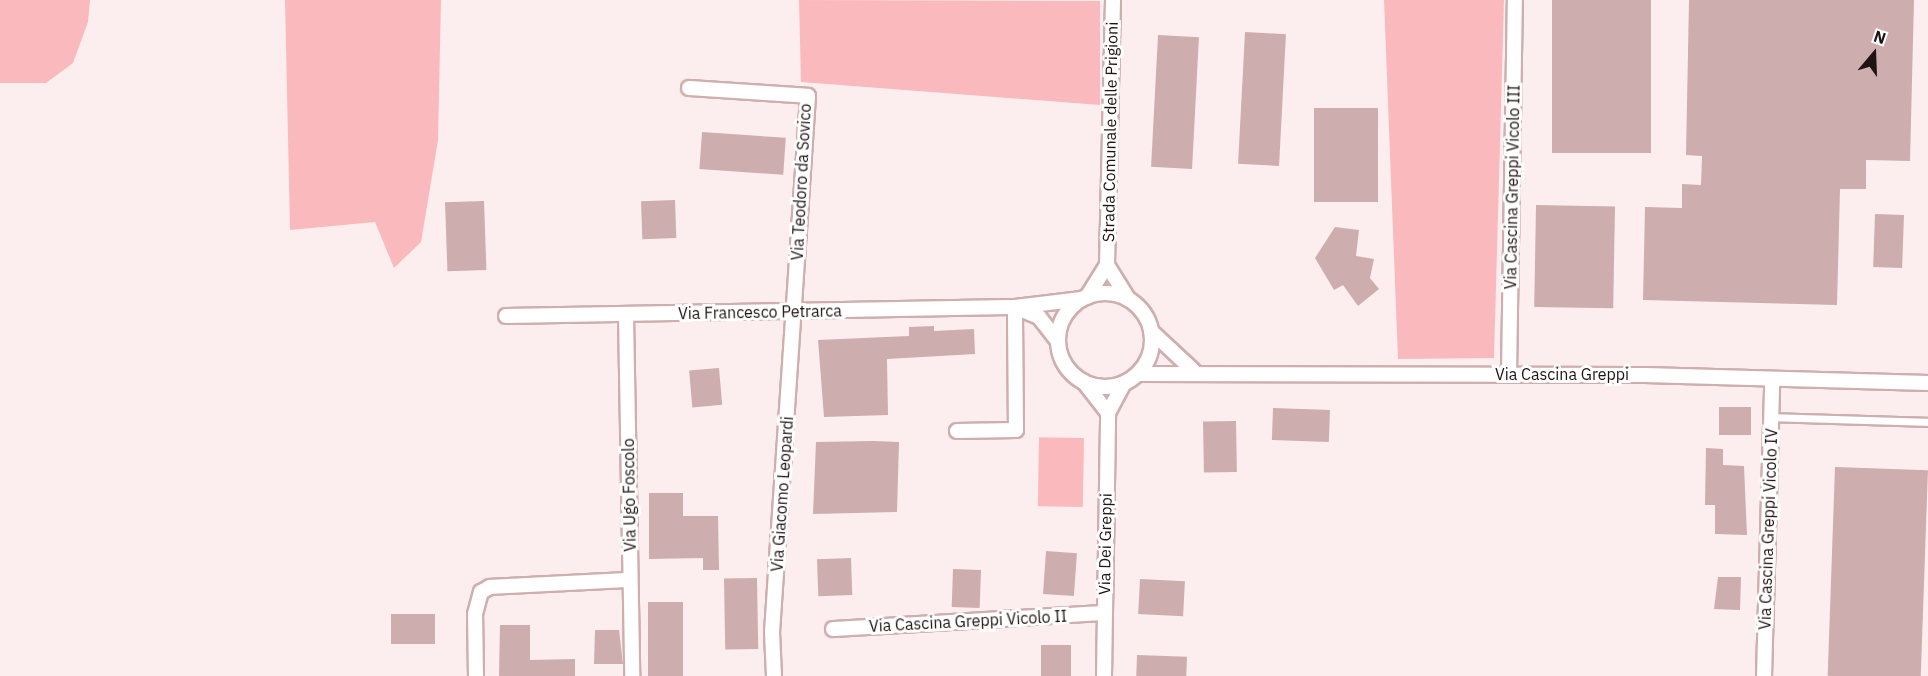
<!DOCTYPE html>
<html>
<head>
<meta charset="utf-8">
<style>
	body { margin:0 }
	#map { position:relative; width:1928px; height:676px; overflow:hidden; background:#fceeee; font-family:"IBM Plex Sans",sans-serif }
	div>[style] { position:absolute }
	.green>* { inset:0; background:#fababd; transform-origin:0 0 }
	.building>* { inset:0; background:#ceadae; transform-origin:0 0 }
	.roads { filter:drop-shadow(2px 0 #cfaeaf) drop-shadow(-2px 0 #cfaeaf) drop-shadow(0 2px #cfaeaf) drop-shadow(0 -2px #cfaeaf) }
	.service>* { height:7px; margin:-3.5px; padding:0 3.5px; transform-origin:3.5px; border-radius:3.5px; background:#fff }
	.minor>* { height:14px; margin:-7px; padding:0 7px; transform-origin:7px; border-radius:7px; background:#fff }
	.minor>.ring { margin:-7px; padding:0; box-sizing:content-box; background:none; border:14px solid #fff; border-radius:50% }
	span { translate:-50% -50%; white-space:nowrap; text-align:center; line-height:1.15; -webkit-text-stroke:6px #fff; paint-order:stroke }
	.street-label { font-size:16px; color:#1f1314 }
	.north { position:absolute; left:1844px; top:24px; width:60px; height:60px; -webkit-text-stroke:4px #fff; paint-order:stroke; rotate:19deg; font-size:16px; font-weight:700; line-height:24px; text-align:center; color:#1f1314 }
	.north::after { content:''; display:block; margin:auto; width:21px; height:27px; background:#1f1314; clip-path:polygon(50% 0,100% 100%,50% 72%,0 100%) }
</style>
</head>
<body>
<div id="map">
	<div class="green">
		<i style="clip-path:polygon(0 0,90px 0,88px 22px,73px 63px,46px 83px,0 83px)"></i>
		<i style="clip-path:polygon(285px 0,441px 0,438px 140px,421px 242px,394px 268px,375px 222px,290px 230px)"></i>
		<i style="clip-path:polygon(799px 0,1100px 1px,1100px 105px,801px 82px)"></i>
		<i style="clip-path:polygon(1384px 0,1504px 0,1494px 358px,1398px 359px)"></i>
		<i style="left:1084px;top:438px;width:69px;height:45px;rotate:91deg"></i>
	</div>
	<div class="building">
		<i style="left:1552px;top:0;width:99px;height:153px"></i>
		<i style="clip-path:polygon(1689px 0,1914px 0,1910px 161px,1866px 160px,1866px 189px,1840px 189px,1837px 305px,1643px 300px,1645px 207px,1682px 208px,1682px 184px,1701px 185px,1702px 156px,1686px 155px)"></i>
		<i style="left:1245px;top:32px;width:41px;height:132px;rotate:3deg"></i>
		<i style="left:1158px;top:35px;width:41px;height:132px;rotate:3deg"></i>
		<i style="left:1314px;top:108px;width:64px;height:94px"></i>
		<i style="left:702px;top:132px;width:84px;height:37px;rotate:4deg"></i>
		<i style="left:675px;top:200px;width:38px;height:34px;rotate:88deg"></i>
		<i style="left:484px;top:201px;width:69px;height:39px;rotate:88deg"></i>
		<i style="left:1536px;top:205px;width:79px;height:102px;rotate:1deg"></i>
		<i style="left:1875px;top:214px;width:29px;height:53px;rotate:2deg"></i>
		<i style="clip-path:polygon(1335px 227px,1359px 230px,1356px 256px,1374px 259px,1370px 278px,1379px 289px,1358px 306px,1343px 285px,1334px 290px,1315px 258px)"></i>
		<i style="clip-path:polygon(934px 326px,934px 331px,974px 329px,975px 354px,887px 359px,888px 415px,824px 417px,818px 340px,909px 336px,909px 327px)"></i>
		<i style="left:719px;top:368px;width:37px;height:30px;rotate:85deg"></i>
		<i style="left:1719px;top:407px;width:32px;height:28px"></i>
		<i style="left:1273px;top:408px;width:57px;height:32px;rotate:2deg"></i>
		<i style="left:1236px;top:421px;width:51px;height:33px;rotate:89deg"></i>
		<i style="clip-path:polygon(873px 441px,899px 442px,897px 512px,813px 514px,816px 442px)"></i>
		<i style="clip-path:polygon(1706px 448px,1723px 449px,1723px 465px,1744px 466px,1747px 535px,1715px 534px,1715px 505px,1705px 505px)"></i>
		<i style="left:1835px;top:467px;width:93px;height:209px;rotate:2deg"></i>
		<i style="clip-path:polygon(649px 493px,683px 493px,683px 516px,718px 516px,719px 570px,703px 570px,703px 558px,649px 559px)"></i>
		<i style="left:1046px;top:551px;width:31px;height:43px;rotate:4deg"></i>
		<i style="left:851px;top:558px;width:37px;height:34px;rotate:88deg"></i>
		<i style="left:953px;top:569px;width:28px;height:38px;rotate:2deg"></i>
		<i style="clip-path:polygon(1718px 577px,1741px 577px,1740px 610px,1714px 609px)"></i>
		<i style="left:757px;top:578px;width:71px;height:33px;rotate:89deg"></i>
		<i style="left:1140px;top:579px;width:45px;height:35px;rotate:3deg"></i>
		<i style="left:648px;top:602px;width:35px;height:74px"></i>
		<i style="left:391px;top:614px;width:44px;height:30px"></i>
		<i style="clip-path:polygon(500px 625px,530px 625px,530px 660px,575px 659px,575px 676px,499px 676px)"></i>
		<i style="clip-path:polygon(595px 630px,619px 630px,623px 664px,594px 664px)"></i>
		<i style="left:1041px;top:645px;width:30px;height:31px"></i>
		<i style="left:1137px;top:655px;width:50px;height:21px;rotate:2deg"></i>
	</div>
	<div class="roads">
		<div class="service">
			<i style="left:1771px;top:417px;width:157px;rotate:1.8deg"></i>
		</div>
		<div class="minor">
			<i style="left:1113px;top:0;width:265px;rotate:91.3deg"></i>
			<i style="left:1107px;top:265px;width:40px;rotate:58deg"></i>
			<i style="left:689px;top:88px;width:119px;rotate:3.8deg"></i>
			<i style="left:808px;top:96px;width:537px;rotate:93.84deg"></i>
			<i style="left:772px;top:632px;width:44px;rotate:87.4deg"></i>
			<i class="ring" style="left:1058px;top:293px;width:80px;height:80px"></i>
			<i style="left:1087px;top:297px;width:38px;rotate:-58deg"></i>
			<i style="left:1017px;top:308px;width:24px;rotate:22deg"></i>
			<i style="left:1039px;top:317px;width:31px;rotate:52deg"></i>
			<i style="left:626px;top:315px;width:361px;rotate:89deg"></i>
			<i style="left:506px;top:316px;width:509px;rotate:-1.01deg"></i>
			<i style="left:1015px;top:307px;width:67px;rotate:-6.8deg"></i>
			<i style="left:1151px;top:331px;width:62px;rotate:43deg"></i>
			<i style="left:1138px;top:374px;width:507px;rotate:0.11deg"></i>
			<i style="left:1645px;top:375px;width:283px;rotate:1.6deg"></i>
			<i style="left:1509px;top:374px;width:374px;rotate:-89.1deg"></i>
			<i style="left:1084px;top:382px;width:39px;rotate:52deg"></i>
			<i style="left:1108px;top:413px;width:34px;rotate:-62deg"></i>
			<i style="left:957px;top:431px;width:59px;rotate:-1deg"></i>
			<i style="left:1016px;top:430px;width:123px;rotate:-90.5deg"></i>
			<i style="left:833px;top:629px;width:271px;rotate:-3.4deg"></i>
			<i style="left:476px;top:676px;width:62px;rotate:-90.9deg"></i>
			<i style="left:475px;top:614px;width:23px;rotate:-75deg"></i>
			<i style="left:481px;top:592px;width:10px;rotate:-29deg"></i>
			<i style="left:490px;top:587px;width:140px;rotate:-2.9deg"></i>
			<i style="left:1104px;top:676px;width:263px;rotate:-89.1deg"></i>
			<i style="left:1764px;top:676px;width:295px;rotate:-88.4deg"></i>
		</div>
	</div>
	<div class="street-label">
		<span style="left:1110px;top:132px;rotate:-89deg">Strada Comunale delle Prigioni</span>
		<span style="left:801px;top:182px;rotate:-87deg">Via Teodoro da Sovico</span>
		<span style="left:1512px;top:187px;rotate:-89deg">Via Cascina Greppi Vicolo III</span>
		<span style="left:760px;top:312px;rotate:-1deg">Via Francesco Petrarca</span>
		<span style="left:1562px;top:374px">Via Cascina Greppi</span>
		<span style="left:782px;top:494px;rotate:-86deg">Via Giacomo Leopardi</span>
		<span style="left:629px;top:495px;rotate:-91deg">Via Ugo Foscolo</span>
		<span style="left:1768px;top:529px;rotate:-88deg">Via Cascina Greppi Vicolo IV</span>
		<span style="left:1105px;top:544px;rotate:-89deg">Via Dei Greppi</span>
		<span style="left:968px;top:621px;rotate:-3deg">Via Cascina Greppi Vicolo II</span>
	</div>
	<div class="north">N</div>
</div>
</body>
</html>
